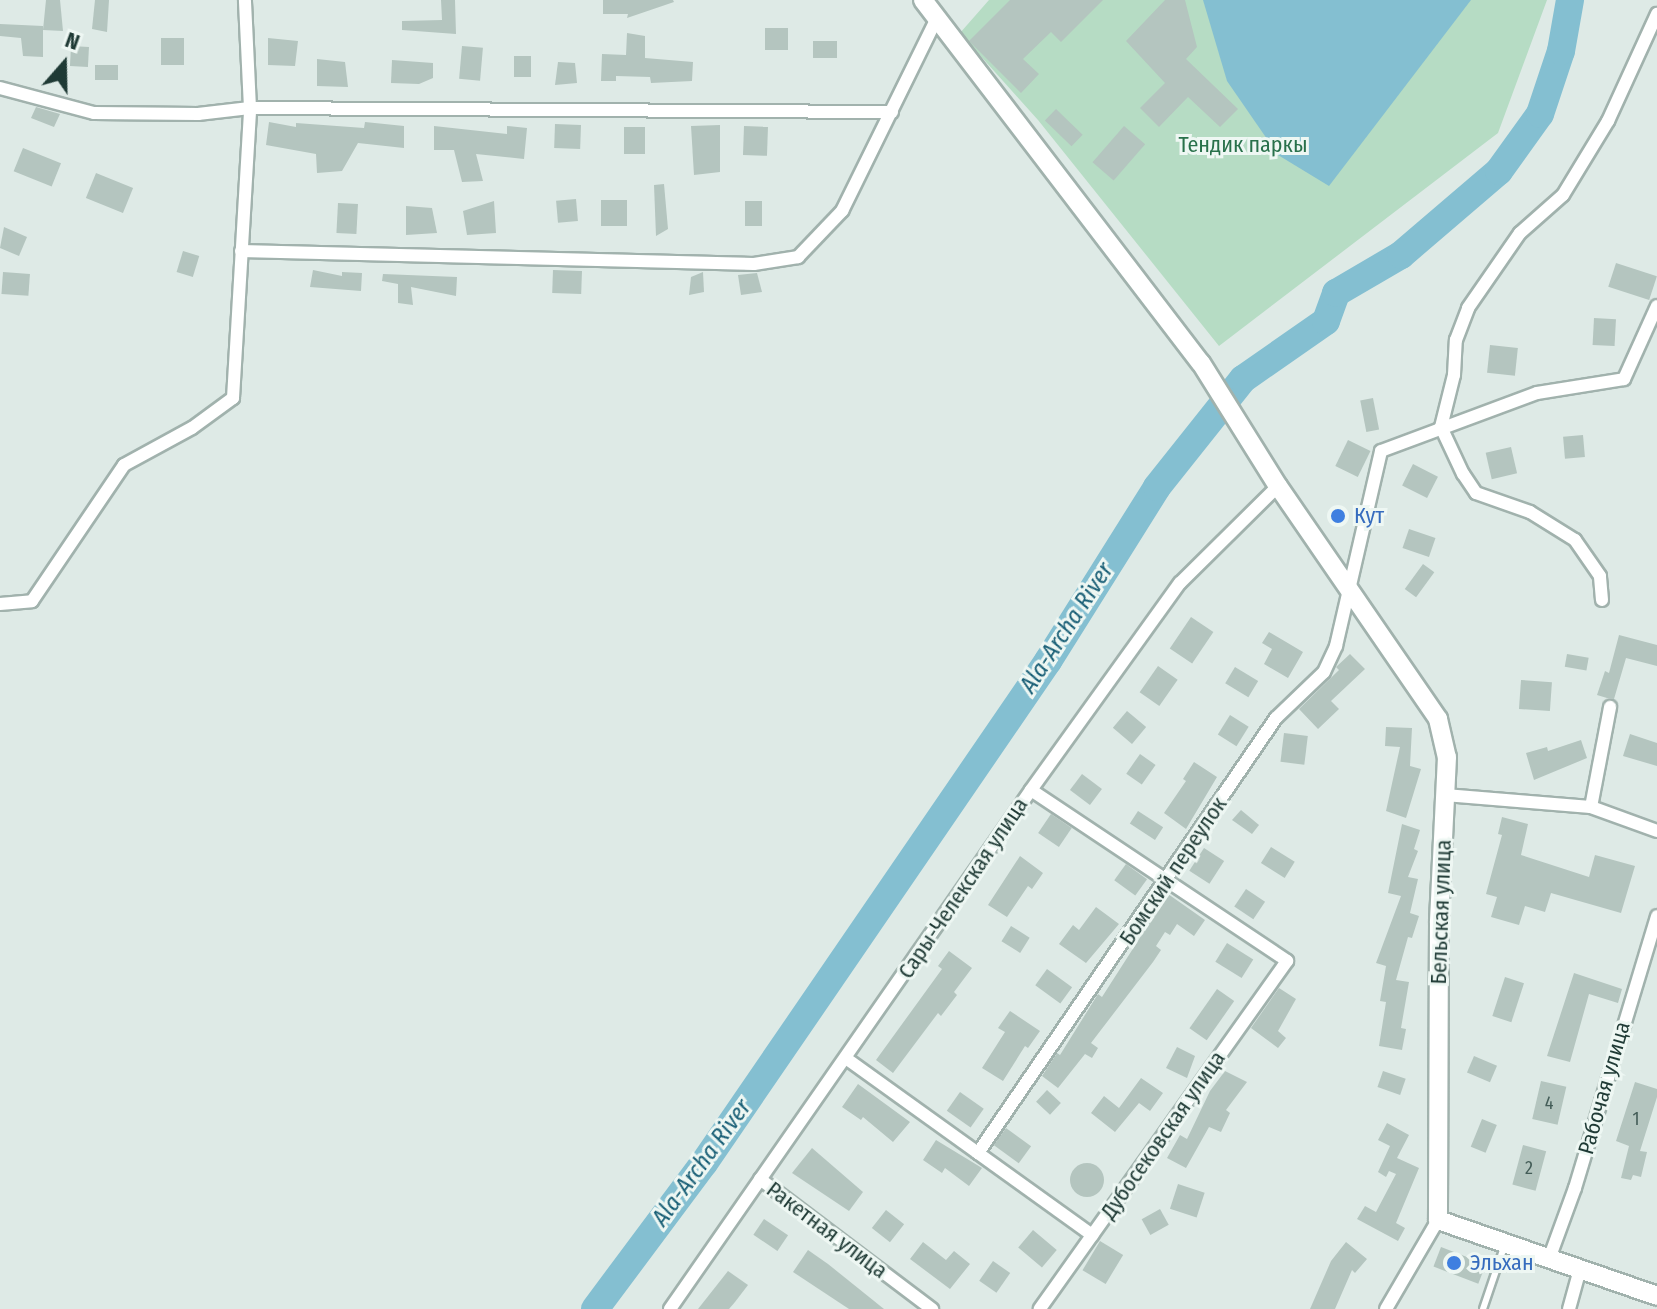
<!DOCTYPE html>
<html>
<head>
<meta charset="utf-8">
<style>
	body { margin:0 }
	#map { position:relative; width:1657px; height:1309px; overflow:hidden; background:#deeae6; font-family:"Fira Sans Condensed",sans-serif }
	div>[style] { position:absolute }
	.green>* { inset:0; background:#b6dcc4 }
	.water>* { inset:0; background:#84bfd1 }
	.river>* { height:28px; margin:-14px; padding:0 14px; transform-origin:14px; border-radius:14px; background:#84bfd1 }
	.building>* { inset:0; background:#b4c5bf; transform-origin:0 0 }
	.round { border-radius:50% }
	.roads { filter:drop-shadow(2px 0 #a1b2ad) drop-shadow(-2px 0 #a1b2ad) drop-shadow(0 2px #a1b2ad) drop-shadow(0 -2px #a1b2ad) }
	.lane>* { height:6px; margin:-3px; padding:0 3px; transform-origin:3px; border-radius:3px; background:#fff }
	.street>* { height:12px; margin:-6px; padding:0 6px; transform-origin:6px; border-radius:6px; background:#fff }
	.secondary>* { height:18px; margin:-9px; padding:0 9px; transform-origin:9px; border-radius:9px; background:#fff }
	.dots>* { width:22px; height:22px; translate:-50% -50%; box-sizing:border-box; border:4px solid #eef7f3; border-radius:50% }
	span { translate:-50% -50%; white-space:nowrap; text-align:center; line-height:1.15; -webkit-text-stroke:6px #eef7f3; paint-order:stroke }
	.number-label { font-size:18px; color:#445d58 }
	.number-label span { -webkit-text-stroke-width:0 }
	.park-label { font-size:22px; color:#29714b }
	.shop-label { font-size:22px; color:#366cbe }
	.left { translate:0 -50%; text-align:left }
	.street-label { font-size:22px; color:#1f3a35 }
	.water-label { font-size:24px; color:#195f76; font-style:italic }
	.north { position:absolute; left:24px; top:24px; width:80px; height:80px; -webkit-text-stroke:6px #eef7f3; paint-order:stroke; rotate:20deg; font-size:22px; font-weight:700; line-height:32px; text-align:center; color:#1f3a35 }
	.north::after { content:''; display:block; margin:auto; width:28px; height:36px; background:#1f3a35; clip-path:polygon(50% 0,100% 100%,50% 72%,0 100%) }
</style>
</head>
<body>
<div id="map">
	<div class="green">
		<i style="clip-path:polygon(989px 0,1547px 0,1498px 133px,1219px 346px,1038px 120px,960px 33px)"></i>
	</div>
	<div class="water">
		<i style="clip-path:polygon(1203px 0,1471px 0,1329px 186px,1278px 155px,1227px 81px)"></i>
	</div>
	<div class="river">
		<i style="left:595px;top:1309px;width:182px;rotate:-53.3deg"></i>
		<i style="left:704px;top:1163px;width:609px;rotate:-55.58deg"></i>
		<i style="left:1048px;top:661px;width:205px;rotate:-57.9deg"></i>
		<i style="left:1157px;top:487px;width:138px;rotate:-51.5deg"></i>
		<i style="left:1243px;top:379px;width:101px;rotate:-34.9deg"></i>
		<i style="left:1326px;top:321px;width:30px;rotate:-70deg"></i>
		<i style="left:1336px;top:293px;width:75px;rotate:-30.3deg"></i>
		<i style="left:1401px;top:255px;width:129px;rotate:-40.6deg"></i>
		<i style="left:1499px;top:171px;width:70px;rotate:-54.3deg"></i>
		<i style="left:1540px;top:114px;width:66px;rotate:-71.6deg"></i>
		<i style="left:1561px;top:51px;width:52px;rotate:-80deg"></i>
	</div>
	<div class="building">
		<i style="clip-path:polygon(46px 0,60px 0,63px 31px,43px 30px)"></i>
		<i style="clip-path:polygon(95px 0,109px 0,107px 32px,92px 29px)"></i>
		<i style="clip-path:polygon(441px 0,455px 0,456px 34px,402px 30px,402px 21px,442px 20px)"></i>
		<i style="clip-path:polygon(603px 0,673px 0,674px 2px,627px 18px,628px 14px,603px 14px)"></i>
		<i style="clip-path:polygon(1010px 0,1103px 0,1061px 42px,1051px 32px,1023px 59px,1039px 74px,1021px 93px,969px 41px)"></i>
		<i style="clip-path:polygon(1165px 0,1185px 0,1197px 47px,1186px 59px,1238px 109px,1220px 127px,1188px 97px,1159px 127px,1140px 108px,1165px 83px,1126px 41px)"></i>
		<i style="clip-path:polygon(0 24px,43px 26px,43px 57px,23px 56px,21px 38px,0 36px)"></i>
		<i style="left:765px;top:28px;width:23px;height:22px"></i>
		<i style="clip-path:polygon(627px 33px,645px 36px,645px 58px,693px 62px,692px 81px,651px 83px,650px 77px,616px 76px,616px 81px,601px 81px,602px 54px,626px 55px)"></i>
		<i style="left:161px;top:38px;width:23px;height:27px"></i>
		<i style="clip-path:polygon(268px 38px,298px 41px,295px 66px,268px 65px)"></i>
		<i style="left:813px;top:41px;width:24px;height:17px"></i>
		<i style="left:71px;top:46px;width:18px;height:20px;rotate:3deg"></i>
		<i style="left:462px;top:46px;width:21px;height:33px;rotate:5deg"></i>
		<i style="left:514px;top:56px;width:17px;height:21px"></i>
		<i style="clip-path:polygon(317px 59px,345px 62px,348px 87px,317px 86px)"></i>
		<i style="clip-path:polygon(392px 60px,433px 63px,433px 78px,419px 84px,391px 83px)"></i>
		<i style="clip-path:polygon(558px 62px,575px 63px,577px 83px,555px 85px)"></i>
		<i style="left:95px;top:65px;width:23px;height:15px"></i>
		<i style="clip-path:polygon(36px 107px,60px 114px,54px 127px,31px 118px)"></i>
		<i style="left:1056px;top:109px;width:37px;height:16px;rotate:44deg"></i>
		<i style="clip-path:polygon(269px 122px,296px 127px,296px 123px,364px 128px,365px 122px,404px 126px,404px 148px,358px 143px,342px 171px,317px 173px,316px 154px,266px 145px)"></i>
		<i style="left:555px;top:124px;width:26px;height:24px;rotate:2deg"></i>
		<i style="clip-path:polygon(720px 125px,720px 172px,694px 175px,691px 126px)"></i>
		<i style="clip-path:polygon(434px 126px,507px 134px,507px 126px,527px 128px,524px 159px,476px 154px,483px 181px,462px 182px,454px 150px,434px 150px)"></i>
		<i style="left:744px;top:126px;width:24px;height:29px;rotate:2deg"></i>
		<i style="left:1124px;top:126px;width:28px;height:48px;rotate:41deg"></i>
		<i style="left:624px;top:127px;width:21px;height:27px"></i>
		<i style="left:23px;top:148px;width:41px;height:25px;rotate:22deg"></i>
		<i style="left:96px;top:173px;width:40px;height:27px;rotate:22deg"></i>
		<i style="clip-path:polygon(664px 184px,668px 229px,656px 236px,654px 185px)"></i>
		<i style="left:576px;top:199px;width:22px;height:20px;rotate:85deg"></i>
		<i style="left:601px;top:200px;width:26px;height:26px"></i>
		<i style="clip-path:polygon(494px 201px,496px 233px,467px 235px,463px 211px)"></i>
		<i style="left:745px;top:201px;width:17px;height:25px"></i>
		<i style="left:338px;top:203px;width:20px;height:30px;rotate:3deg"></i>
		<i style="clip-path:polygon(406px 206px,432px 208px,437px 233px,406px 235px)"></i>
		<i style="clip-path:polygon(4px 227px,27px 237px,19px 256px,0 248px)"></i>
		<i style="left:183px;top:251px;width:17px;height:22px;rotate:17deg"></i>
		<i style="left:1616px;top:263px;width:43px;height:25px;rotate:18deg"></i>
		<i style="clip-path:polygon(313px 270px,342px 276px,342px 272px,362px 273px,361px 291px,310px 287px)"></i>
		<i style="left:553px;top:270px;width:29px;height:23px;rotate:2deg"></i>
		<i style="left:3px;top:272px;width:27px;height:22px;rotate:4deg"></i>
		<i style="clip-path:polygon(703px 272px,704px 292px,689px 295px,691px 277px)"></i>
		<i style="clip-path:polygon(757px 273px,762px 292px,741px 295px,738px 275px)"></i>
		<i style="clip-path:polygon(383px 274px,457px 277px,456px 296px,411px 287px,413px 305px,398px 303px,398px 284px,382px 281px)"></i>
		<i style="left:1594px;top:318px;width:22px;height:27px;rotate:3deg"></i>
		<i style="left:1490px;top:345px;width:28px;height:28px;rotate:6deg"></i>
		<i style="left:1373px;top:398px;width:32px;height:13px;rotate:79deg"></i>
		<i style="left:1583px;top:435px;width:22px;height:20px;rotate:85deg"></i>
		<i style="left:1348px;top:440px;width:25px;height:29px;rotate:26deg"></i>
		<i style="left:1511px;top:447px;width:27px;height:26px;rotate:77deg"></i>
		<i style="left:1413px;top:464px;width:28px;height:24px;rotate:27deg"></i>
		<i style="left:1409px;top:529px;width:28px;height:20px;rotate:19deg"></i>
		<i style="left:1423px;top:564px;width:14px;height:31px;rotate:36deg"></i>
		<i style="left:1191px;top:617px;width:27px;height:38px;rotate:34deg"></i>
		<i style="clip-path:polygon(1269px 632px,1303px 652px,1288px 678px,1264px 664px,1272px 649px,1262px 643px)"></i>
		<i style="clip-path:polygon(1619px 635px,1657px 645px,1657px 666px,1626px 658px,1614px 699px,1607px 698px,1597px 695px,1605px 671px,1609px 673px)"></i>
		<i style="clip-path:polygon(1350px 654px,1365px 669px,1331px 701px,1339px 709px,1318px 729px,1299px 709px,1339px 670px,1336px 667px)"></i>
		<i style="left:1567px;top:654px;width:22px;height:13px;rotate:10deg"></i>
		<i style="left:1158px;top:666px;width:24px;height:32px;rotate:35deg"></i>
		<i style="left:1235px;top:667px;width:27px;height:19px;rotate:31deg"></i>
		<i style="left:1521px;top:680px;width:31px;height:29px;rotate:4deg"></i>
		<i style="left:1127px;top:711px;width:25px;height:22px;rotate:40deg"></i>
		<i style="left:1230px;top:715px;width:22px;height:23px;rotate:32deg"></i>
		<i style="clip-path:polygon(1386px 727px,1412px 728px,1410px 766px,1421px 769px,1406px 818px,1386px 811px,1400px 747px,1385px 746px)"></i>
		<i style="left:1284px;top:733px;width:24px;height:29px;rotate:7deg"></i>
		<i style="clip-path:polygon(1630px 734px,1657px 743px,1657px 766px,1623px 756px)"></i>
		<i style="clip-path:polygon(1581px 740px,1587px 758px,1534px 780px,1526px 753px,1547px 747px,1548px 751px)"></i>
		<i style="left:1140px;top:754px;width:19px;height:24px;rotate:35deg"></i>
		<i style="clip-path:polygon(1194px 762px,1217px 777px,1186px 829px,1164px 813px,1186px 781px,1183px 779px)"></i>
		<i style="left:1082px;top:774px;width:25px;height:20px;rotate:37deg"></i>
		<i style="clip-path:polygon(1241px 810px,1259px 825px,1252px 834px,1232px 820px)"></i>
		<i style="left:1138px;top:811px;width:30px;height:15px;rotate:33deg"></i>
		<i style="left:1051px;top:814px;width:25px;height:23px;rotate:34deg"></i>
		<i style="clip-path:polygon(1502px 817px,1528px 824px,1521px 855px,1589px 877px,1595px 855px,1635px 866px,1621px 913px,1551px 893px,1545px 912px,1525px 906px,1519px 925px,1491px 917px,1497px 897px,1486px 894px,1502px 835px,1498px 834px)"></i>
		<i style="clip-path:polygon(1402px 824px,1420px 830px,1414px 849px,1418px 851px,1408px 877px,1418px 879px,1410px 913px,1419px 916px,1412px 938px,1408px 937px,1396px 980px,1409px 982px,1401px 1028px,1406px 1029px,1402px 1050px,1379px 1046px,1386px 1002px,1380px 1001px,1386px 966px,1376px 963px,1401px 896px,1388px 893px)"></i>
		<i style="left:1271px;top:847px;width:28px;height:19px;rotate:32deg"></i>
		<i style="left:1204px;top:848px;width:24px;height:27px;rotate:33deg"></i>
		<i style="clip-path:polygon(1020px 856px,1043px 873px,1032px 889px,1028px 886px,1007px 917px,988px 905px)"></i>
		<i style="left:1126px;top:864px;width:26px;height:20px;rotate:36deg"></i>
		<i style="left:1246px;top:889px;width:23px;height:21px;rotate:34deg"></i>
		<i style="clip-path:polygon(1168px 894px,1205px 920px,1194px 936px,1177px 924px,1170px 935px,1165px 932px,1156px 946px,1161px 950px,1153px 962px,1091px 1043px,1098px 1048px,1092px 1058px,1085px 1054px,1058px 1088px,1042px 1076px,1057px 1053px,1060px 1055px,1098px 994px,1102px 997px)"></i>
		<i style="clip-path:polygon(1096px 907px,1119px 924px,1086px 963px,1059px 944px,1073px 925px,1079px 930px)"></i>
		<i style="left:1011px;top:926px;width:22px;height:18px;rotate:32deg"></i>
		<i style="left:1227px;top:943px;width:31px;height:22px;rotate:32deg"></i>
		<i style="clip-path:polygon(949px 951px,972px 968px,954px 992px,957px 995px,941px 1016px,938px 1013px,893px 1073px,876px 1060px,942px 969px,938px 966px)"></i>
		<i style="left:1047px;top:969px;width:31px;height:20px;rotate:36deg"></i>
		<i style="clip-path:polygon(1574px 973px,1622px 989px,1618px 1003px,1589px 994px,1570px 1062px,1547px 1056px)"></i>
		<i style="left:1505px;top:977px;width:20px;height:41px;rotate:18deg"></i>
		<i style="clip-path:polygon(1279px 988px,1296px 999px,1278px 1031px,1286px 1038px,1278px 1048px,1251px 1028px)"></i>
		<i style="left:1217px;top:989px;width:21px;height:48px;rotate:35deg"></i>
		<i style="clip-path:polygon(1010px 1011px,1040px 1031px,1028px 1048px,1025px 1046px,1003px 1081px,982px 1068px,1005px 1032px,998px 1028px)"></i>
		<i style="clip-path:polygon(1177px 1047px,1195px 1056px,1187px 1078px,1166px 1068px)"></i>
		<i style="left:1474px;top:1056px;width:25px;height:18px;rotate:23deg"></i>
		<i style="clip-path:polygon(1225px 1071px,1247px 1082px,1226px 1110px,1230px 1113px,1221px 1132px,1209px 1127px,1186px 1168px,1167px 1158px,1180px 1135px,1187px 1139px,1210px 1091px)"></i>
		<i style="left:1383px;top:1071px;width:24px;height:17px;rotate:19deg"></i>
		<i style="clip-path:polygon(1141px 1078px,1163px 1093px,1150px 1111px,1139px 1103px,1115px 1132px,1091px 1113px,1104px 1096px,1119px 1108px)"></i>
		<i style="left:1541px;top:1081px;width:26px;height:39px;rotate:13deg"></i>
		<i style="clip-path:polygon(1635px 1082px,1657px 1089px,1657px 1097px,1640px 1151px,1647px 1152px,1641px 1177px,1633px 1175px,1631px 1180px,1621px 1178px,1629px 1146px,1616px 1141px)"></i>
		<i style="clip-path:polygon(858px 1084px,910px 1122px,893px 1142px,863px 1117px,861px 1120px,842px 1107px)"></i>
		<i style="left:1047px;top:1090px;width:19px;height:16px;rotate:43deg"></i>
		<i style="left:960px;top:1092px;width:29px;height:23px;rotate:35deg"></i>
		<i style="left:1482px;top:1119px;width:16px;height:30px;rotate:22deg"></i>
		<i style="clip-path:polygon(1387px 1123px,1409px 1135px,1397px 1158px,1419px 1168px,1396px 1223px,1405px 1228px,1398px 1241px,1357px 1219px,1365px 1206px,1376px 1212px,1396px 1174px,1389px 1171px,1386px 1177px,1378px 1172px,1390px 1146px,1378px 1140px)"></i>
		<i style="left:1006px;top:1128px;width:31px;height:21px;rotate:36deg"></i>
		<i style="clip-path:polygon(936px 1140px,982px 1168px,969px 1186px,945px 1168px,942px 1173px,923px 1160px)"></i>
		<i style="left:1523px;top:1145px;width:24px;height:41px;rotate:15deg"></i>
		<i style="clip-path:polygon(812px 1148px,863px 1192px,849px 1211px,792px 1173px)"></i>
		<i class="round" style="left:1070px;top:1163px;width:34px;height:34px"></i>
		<i style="left:1178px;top:1184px;width:28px;height:26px;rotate:18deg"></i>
		<i style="left:1160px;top:1209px;width:18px;height:21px;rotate:61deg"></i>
		<i style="left:886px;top:1210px;width:23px;height:23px;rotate:38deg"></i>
		<i style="left:764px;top:1219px;width:29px;height:19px;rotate:34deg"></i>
		<i style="left:1033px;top:1230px;width:31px;height:23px;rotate:40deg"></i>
		<i style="left:1100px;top:1241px;width:27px;height:34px;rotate:31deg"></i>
		<i style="clip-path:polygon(923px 1242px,946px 1260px,954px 1251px,970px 1264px,950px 1289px,910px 1259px)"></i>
		<i style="clip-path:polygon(1346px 1242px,1367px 1259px,1355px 1273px,1352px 1270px,1335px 1309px,1310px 1309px,1331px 1261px)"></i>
		<i style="left:1441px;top:1247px;width:48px;height:21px;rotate:21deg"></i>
		<i style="clip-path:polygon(808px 1250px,828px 1264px,884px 1309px,849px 1309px,793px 1272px)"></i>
		<i style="left:993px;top:1261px;width:21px;height:24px;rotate:35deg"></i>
		<i style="clip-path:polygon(728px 1271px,748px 1285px,735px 1302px,729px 1309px,698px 1309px)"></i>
	</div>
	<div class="roads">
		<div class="lane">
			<i style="left:1483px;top:1309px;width:65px;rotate:-71.3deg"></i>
		</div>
		<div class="street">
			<i style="left:0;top:88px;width:97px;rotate:14.9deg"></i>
			<i style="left:94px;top:113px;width:104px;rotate:0.6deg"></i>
			<i style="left:198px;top:114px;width:52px;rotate:-6.6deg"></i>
			<i style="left:250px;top:108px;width:642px;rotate:0.36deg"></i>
			<i style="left:241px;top:251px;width:513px;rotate:1.45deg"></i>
			<i style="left:754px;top:264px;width:45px;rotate:-9deg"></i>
			<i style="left:798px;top:257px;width:64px;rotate:-46.3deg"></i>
			<i style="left:842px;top:211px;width:215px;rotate:-63.8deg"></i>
			<i style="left:1602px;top:600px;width:24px;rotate:-95deg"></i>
			<i style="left:1600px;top:576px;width:44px;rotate:-124.8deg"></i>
			<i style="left:1575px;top:540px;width:53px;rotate:-148.1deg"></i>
			<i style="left:1530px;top:512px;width:57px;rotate:-160.6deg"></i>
			<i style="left:1476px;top:493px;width:23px;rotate:-124deg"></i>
			<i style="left:1463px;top:474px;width:52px;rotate:-115.1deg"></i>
			<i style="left:1441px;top:427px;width:54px;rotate:-76deg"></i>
			<i style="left:1454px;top:375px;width:35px;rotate:-87deg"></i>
			<i style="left:1456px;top:340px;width:34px;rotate:-69deg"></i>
			<i style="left:1468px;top:308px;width:91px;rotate:-55.3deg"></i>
			<i style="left:1520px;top:233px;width:57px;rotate:-41.5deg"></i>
			<i style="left:1563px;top:195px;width:87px;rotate:-58.7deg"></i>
			<i style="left:1608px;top:121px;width:118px;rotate:-65.4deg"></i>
			<i style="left:0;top:604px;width:32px;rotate:-5deg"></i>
			<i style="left:32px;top:601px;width:164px;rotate:-55.9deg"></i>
			<i style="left:124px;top:465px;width:77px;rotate:-28.6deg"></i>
			<i style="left:192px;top:428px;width:51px;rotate:-36.2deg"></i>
			<i style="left:233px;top:398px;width:290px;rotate:-86.6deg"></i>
			<i style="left:250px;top:108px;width:108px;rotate:-92.7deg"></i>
			<i style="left:1031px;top:790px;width:308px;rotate:33.7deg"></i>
			<i style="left:1287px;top:961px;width:427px;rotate:125.4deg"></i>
			<i style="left:1445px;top:795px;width:146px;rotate:4.7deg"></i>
			<i style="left:1591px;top:807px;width:70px;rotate:20deg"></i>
			<i style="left:1591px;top:807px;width:102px;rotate:-79.2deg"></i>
			<i style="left:847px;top:1059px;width:302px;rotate:35.7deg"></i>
			<i style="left:978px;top:1153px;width:527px;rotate:-55.59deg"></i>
			<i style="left:1276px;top:718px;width:66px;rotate:-43.8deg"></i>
			<i style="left:1324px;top:672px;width:29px;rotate:-65deg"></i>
			<i style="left:1336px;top:646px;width:200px;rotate:-77deg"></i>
			<i style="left:1381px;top:451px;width:166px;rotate:-20.4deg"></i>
			<i style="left:1537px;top:393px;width:88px;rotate:-9.1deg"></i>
			<i style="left:1624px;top:379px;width:80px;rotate:-65.7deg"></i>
			<i style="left:760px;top:1179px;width:216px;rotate:37.1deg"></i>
			<i style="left:1549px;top:1259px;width:76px;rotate:-69.9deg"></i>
			<i style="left:1575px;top:1188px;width:284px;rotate:-73.2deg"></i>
			<i style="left:670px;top:1309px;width:632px;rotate:-55.18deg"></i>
			<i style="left:1031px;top:790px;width:255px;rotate:-54.3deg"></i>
			<i style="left:1180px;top:583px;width:138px;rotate:-44.7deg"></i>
			<i style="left:1386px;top:1309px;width:103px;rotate:-59.7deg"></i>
			<i style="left:1569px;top:1309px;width:41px;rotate:-74.6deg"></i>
		</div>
		<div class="secondary">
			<i style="left:923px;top:0;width:457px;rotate:52.6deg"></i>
			<i style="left:1201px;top:363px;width:145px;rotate:58deg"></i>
			<i style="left:1278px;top:486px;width:283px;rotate:55.5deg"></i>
			<i style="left:1438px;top:719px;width:39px;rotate:77deg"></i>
			<i style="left:1447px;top:757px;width:166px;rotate:92.8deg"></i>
			<i style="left:1439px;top:923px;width:297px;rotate:90.2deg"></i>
			<i style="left:1438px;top:1220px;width:232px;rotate:19.1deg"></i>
		</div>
	</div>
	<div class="dots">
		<i style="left:1338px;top:516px;background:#3f7fe0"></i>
		<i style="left:1454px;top:1263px;background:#3f7fe0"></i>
	</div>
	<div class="number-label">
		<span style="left:1549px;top:1103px">4</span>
		<span style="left:1636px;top:1119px">1</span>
		<span style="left:1529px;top:1168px">2</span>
	</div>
	<div class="park-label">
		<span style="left:1243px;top:145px">Тендик паркы</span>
	</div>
	<div class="shop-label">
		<span class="left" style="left:1354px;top:516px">Кут</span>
		<span class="left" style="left:1470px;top:1263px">Эльхан</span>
	</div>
	<div class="street-label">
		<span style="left:1173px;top:871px;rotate:-56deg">Бомский переулок</span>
		<span style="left:963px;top:888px;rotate:-56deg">Сары-Челекская улица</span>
		<span style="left:1441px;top:912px;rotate:-88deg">Бельская улица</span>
		<span style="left:1604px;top:1088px;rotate:-74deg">Рабочая улица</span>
		<span style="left:1163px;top:1135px;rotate:-55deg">Дубосековская улица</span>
		<span style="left:827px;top:1230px;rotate:37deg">Ракетная улица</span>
	</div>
	<div class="water-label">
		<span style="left:1067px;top:628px;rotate:-57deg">Ala-Archa River</span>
		<span style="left:702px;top:1163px;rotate:-54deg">Ala-Archa River</span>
	</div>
	<div class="north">N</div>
</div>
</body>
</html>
